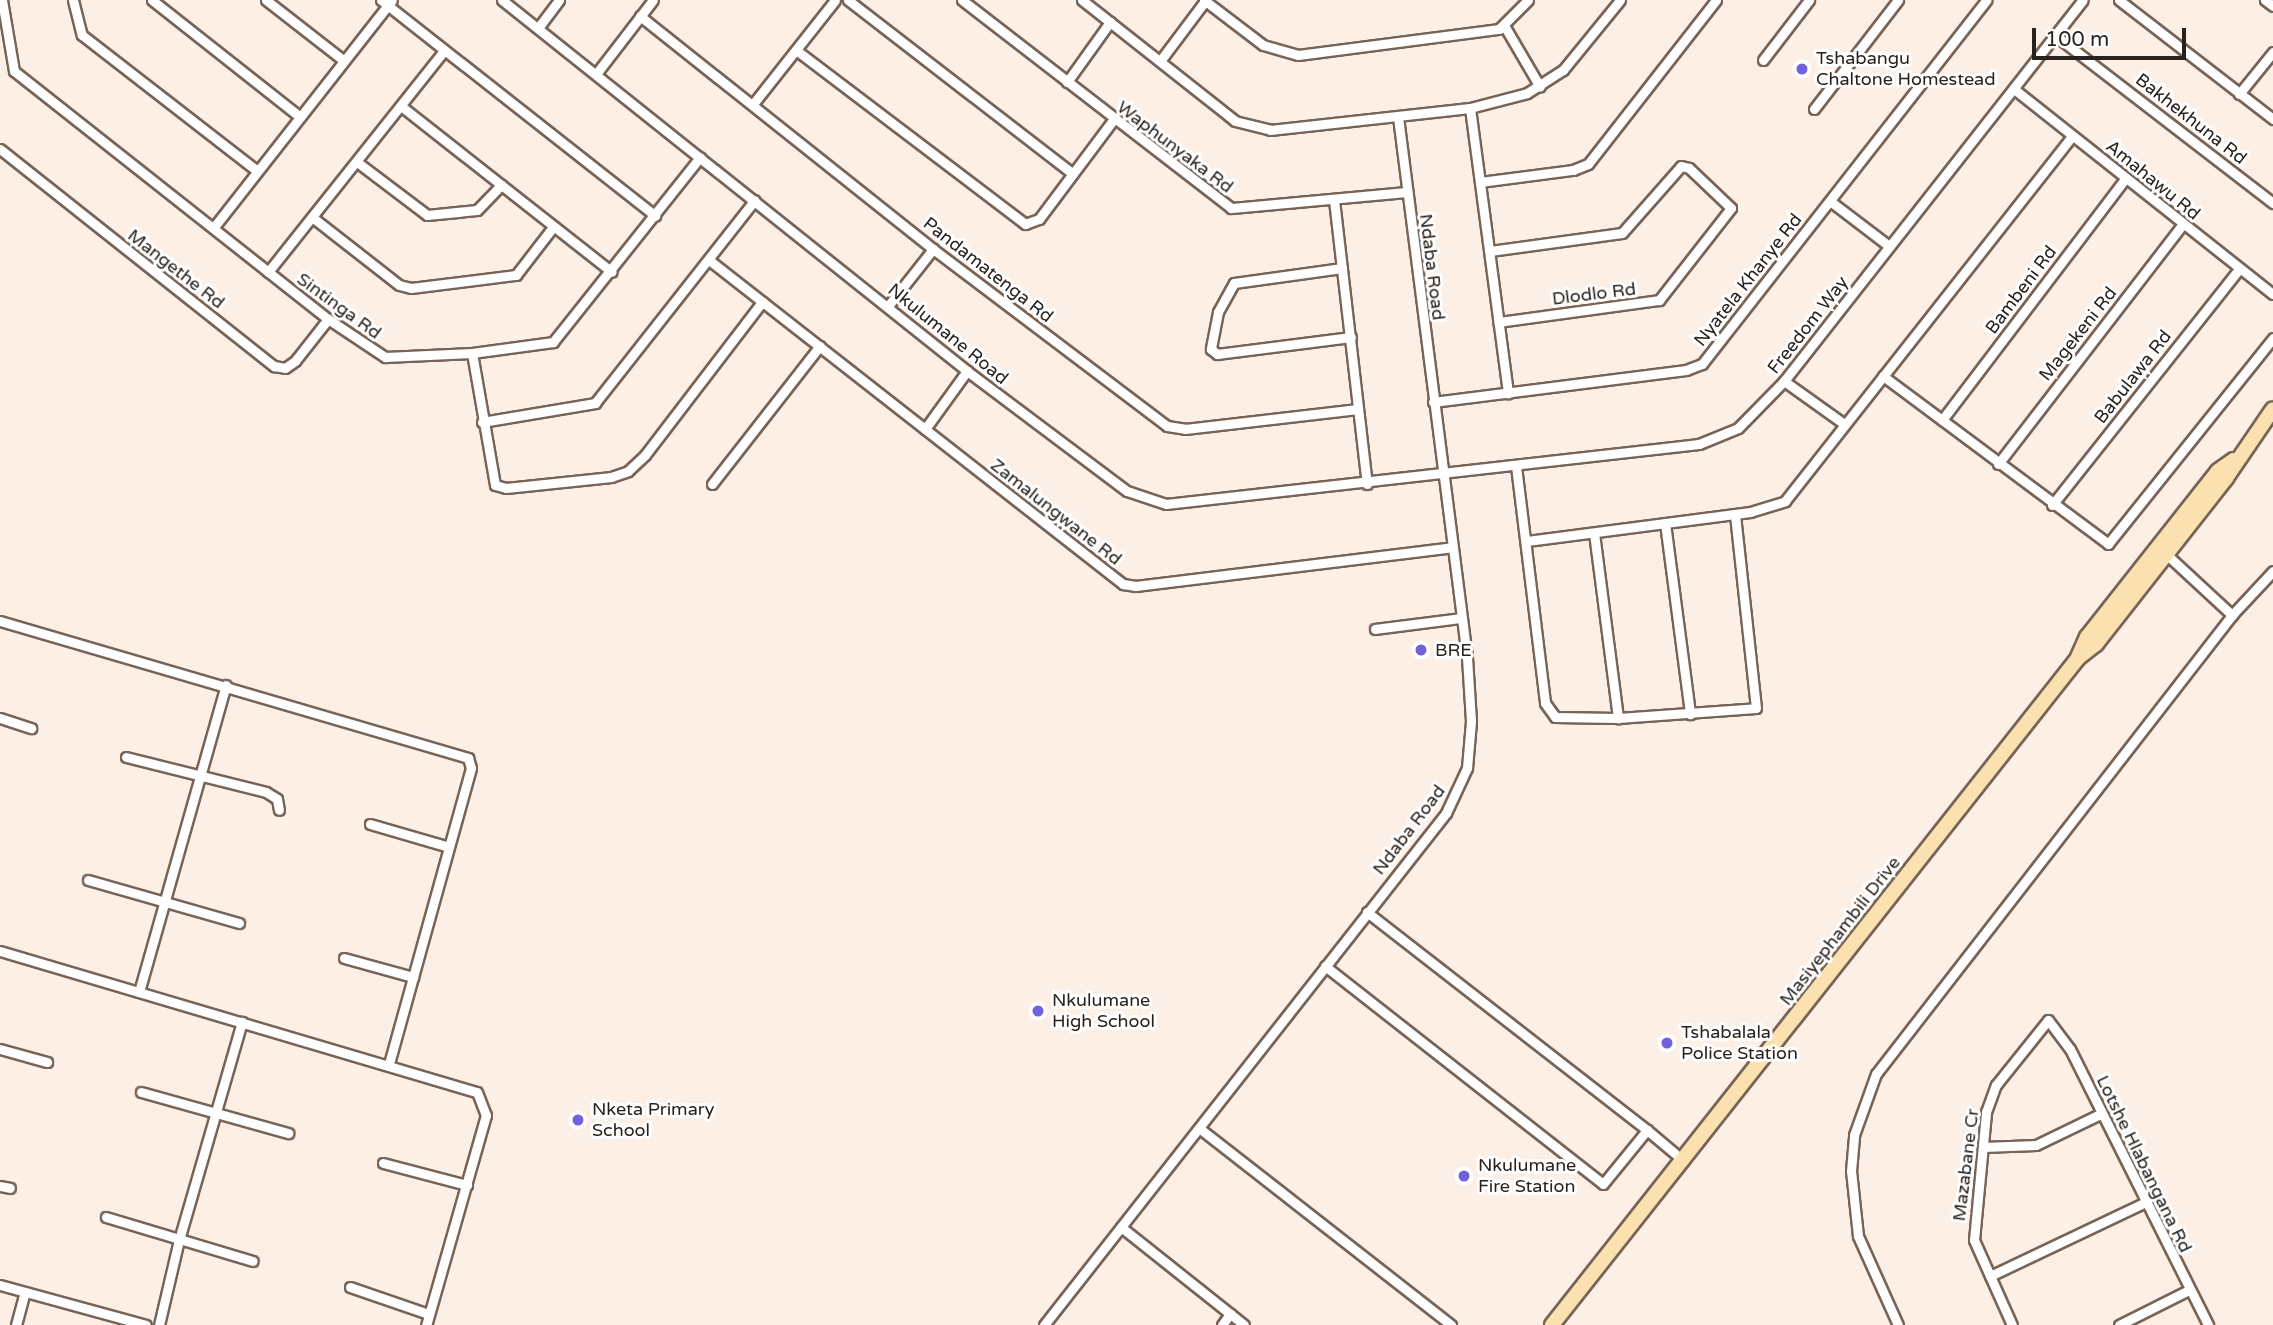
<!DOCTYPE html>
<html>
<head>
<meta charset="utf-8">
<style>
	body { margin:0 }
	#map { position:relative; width:2273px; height:1325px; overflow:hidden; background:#fcefe6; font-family:"Varela Round",sans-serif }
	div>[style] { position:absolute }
	.roads { filter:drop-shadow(2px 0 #776457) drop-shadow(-2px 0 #776457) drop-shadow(0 2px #776457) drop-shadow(0 -2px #776457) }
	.street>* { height:9px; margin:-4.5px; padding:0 4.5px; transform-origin:4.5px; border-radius:4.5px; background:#fff }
	.primary>* { height:14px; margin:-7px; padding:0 7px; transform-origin:7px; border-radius:7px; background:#fce1b0 }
	.dots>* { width:19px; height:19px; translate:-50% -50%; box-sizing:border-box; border:4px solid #fff; border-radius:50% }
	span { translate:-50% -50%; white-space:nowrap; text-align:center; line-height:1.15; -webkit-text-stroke:6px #fff; paint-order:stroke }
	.poi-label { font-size:18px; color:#29211b }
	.left { translate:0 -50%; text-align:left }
	.street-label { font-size:18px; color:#29211b }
	.scale { position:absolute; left:2032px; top:28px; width:154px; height:32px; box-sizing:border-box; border:4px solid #29211b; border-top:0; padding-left:9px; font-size:21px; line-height:24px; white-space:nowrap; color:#29211b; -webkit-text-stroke:5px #fff; paint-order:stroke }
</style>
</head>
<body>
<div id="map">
	<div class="roads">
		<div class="street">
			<i style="left:2px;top:0;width:72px;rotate:80.4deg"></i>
			<i style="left:14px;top:71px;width:400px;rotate:38.3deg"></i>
			<i style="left:328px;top:319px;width:69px;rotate:33.7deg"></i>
			<i style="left:385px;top:357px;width:87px;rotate:-2.6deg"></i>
			<i style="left:472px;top:353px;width:82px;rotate:-7.7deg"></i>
			<i style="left:553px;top:342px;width:236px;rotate:-51.5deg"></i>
			<i style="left:73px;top:0;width:36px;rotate:76deg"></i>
			<i style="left:82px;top:35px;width:220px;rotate:37.8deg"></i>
			<i style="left:152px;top:0;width:187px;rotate:38.3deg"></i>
			<i style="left:266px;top:0;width:98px;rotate:37.9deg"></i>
			<i style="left:381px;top:0;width:349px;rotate:38.2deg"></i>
			<i style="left:502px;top:0;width:595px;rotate:38.58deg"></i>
			<i style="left:967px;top:371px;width:200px;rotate:36.9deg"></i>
			<i style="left:1127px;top:491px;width:41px;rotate:18.4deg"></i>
			<i style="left:1166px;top:504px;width:536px;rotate:-6.42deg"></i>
			<i style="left:1699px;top:444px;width:42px;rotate:-22.3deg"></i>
			<i style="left:1738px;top:428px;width:66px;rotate:-45.6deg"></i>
			<i style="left:1784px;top:381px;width:484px;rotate:-51.9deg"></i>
			<i style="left:848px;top:0;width:284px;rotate:37.7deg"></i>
			<i style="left:962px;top:0;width:340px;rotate:37.7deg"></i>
			<i style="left:1231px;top:208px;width:177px;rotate:-5.2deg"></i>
			<i style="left:1082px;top:0;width:195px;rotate:38.3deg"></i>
			<i style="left:1235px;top:121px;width:36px;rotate:14deg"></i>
			<i style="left:1270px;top:130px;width:201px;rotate:-6.3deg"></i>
			<i style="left:1470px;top:108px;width:59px;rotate:-14.7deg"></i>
			<i style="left:1527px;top:93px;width:43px;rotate:-32.6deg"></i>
			<i style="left:1563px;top:70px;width:90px;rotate:-50.8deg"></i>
			<i style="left:1204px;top:0;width:74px;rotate:37.3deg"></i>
			<i style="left:1263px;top:45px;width:36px;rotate:16deg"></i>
			<i style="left:1298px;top:55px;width:203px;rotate:-7.4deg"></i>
			<i style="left:1499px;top:29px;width:41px;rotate:-45deg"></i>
			<i style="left:2119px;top:0;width:195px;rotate:37.7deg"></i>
			<i style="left:2265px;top:0;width:10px;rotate:37deg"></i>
			<i style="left:640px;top:16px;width:374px;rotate:38.5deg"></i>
			<i style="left:933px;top:249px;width:293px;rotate:37.1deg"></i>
			<i style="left:1167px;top:426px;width:18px;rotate:9deg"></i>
			<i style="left:1185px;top:429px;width:174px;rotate:-6.6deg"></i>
			<i style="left:1505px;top:27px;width:69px;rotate:59.7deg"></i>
			<i style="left:538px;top:28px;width:35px;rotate:-53deg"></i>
			<i style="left:2056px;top:36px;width:274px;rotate:37.6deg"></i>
			<i style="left:796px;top:50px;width:288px;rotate:37.2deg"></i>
			<i style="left:1025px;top:224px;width:15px;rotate:-20deg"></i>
			<i style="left:1039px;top:219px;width:124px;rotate:-53.2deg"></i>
			<i style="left:1763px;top:60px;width:76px;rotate:-52.5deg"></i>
			<i style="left:1160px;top:61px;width:75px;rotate:-53.1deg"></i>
			<i style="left:596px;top:74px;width:93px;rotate:-52.4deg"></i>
			<i style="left:1067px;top:82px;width:74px;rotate:-54.4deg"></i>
			<i style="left:2014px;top:89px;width:330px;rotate:38.4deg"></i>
			<i style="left:2239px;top:94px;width:54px;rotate:-51deg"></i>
			<i style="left:753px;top:104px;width:132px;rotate:-51.7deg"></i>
			<i style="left:401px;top:106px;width:268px;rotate:38.2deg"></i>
			<i style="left:1470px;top:108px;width:288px;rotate:82.4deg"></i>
			<i style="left:1814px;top:109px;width:138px;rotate:-52.4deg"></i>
			<i style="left:0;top:149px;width:350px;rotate:38.4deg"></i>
			<i style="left:274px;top:366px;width:11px;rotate:10deg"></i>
			<i style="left:285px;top:368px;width:12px;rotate:-35deg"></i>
			<i style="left:295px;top:361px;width:53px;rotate:-51.8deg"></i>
			<i style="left:357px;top:162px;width:88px;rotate:37.1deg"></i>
			<i style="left:427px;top:215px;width:50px;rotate:-5.7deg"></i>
			<i style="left:477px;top:210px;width:35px;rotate:-46deg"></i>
			<i style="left:1480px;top:182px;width:94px;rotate:-7.4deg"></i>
			<i style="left:1573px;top:170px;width:16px;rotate:-22deg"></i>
			<i style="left:1588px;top:164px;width:208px;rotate:-52deg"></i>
			<i style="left:1334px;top:200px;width:286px;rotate:83.4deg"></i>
			<i style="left:1830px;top:201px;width:74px;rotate:37.3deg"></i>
			<i style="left:312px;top:217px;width:110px;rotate:38deg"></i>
			<i style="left:399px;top:285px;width:12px;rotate:14deg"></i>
			<i style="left:411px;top:288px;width:106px;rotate:-7.1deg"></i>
			<i style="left:516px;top:275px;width:61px;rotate:-52.4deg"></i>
			<i style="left:214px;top:227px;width:288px;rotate:-51.9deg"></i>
			<i style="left:1490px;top:251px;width:133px;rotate:-7.8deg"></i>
			<i style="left:1622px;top:233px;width:89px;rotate:-48.6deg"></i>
			<i style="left:1681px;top:166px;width:8px;rotate:14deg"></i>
			<i style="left:1689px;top:168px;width:58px;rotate:43.6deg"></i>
			<i style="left:1731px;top:208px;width:117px;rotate:128deg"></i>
			<i style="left:1659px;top:300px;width:162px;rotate:172.2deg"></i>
			<i style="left:709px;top:260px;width:526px;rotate:38.05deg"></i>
			<i style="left:1123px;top:584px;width:13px;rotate:9deg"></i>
			<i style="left:1136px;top:586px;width:318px;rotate:-7deg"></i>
			<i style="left:1342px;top:268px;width:109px;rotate:172.1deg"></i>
			<i style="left:1234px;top:283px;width:33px;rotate:119deg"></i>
			<i style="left:1218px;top:312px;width:38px;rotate:101deg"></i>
			<i style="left:1211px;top:349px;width:8px;rotate:40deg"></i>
			<i style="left:1217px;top:354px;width:135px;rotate:-7.2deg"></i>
			<i style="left:268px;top:272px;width:283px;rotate:-51.5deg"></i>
			<i style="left:888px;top:306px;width:73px;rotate:-51.7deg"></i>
			<i style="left:472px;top:353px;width:134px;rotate:80.1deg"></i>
			<i style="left:495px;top:485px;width:11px;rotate:15deg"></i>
			<i style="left:506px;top:488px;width:106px;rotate:-6deg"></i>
			<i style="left:611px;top:477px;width:18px;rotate:-19deg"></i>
			<i style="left:628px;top:471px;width:23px;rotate:-43deg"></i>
			<i style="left:645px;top:455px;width:193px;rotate:-52.6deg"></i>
			<i style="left:1883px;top:376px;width:281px;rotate:36.7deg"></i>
			<i style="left:2108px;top:544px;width:264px;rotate:-51.3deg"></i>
			<i style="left:1784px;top:381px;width:74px;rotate:35.6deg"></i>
			<i style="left:1433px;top:402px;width:255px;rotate:-7.2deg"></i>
			<i style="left:1686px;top:370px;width:17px;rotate:-21deg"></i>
			<i style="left:1702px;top:364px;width:462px;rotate:-52deg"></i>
			<i style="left:1942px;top:420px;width:304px;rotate:-52.8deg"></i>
			<i style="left:482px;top:422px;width:115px;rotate:-9.5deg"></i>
			<i style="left:595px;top:403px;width:258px;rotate:-51.8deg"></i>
			<i style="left:925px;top:429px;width:72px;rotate:-54.1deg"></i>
			<i style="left:1998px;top:464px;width:303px;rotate:-52.4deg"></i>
			<i style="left:1516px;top:466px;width:239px;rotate:83deg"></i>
			<i style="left:1545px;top:703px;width:17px;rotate:54deg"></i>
			<i style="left:1555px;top:717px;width:63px;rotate:0.9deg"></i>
			<i style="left:1618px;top:718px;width:138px;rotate:-4.1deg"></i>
			<i style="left:1756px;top:708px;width:195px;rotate:-96.2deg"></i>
			<i style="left:712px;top:484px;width:175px;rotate:-52deg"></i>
			<i style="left:2052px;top:505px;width:301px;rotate:-51.6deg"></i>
			<i style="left:1665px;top:523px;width:193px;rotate:82.5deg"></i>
			<i style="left:1594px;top:533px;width:187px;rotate:82.6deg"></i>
			<i style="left:1527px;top:541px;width:225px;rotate:-7.4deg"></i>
			<i style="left:1750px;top:512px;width:37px;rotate:-17deg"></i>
			<i style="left:1785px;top:501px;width:464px;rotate:-51.8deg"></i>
			<i style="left:2164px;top:552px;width:93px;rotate:42.8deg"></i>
			<i style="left:0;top:621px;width:488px;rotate:16.3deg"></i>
			<i style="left:468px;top:758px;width:10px;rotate:73deg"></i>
			<i style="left:471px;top:768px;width:307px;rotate:105.5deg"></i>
			<i style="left:1375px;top:629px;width:87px;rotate:-7.3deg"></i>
			<i style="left:0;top:718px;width:33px;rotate:18deg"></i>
			<i style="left:126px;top:757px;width:144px;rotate:14deg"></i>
			<i style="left:266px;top:792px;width:13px;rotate:32deg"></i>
			<i style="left:277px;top:799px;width:11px;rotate:80deg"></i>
			<i style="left:370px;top:824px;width:82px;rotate:16.2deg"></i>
			<i style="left:88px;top:880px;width:157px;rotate:15.9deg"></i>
			<i style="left:0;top:951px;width:497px;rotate:16.5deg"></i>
			<i style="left:477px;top:1092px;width:25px;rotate:69deg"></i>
			<i style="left:486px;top:1115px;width:218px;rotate:105.9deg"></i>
			<i style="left:344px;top:958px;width:72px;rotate:15.4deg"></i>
			<i style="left:1325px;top:966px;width:353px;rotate:38.1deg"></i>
			<i style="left:1603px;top:1184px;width:70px;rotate:-50.8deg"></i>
			<i style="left:1647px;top:1130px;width:355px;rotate:-142.1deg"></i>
			<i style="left:139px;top:992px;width:319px;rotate:-74.2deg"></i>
			<i style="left:0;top:1049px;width:49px;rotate:15.5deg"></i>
			<i style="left:141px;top:1092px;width:153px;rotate:15.6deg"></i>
			<i style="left:1199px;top:1128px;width:320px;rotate:38deg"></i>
			<i style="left:1647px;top:1130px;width:48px;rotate:40deg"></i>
			<i style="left:1983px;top:1147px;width:53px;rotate:-2.2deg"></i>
			<i style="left:2036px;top:1145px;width:71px;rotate:-25.8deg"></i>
			<i style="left:383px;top:1163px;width:87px;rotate:14.7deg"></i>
			<i style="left:0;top:1186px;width:10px;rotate:11deg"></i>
			<i style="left:106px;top:1217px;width:153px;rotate:16.7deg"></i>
			<i style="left:1121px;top:1227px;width:157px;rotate:38.5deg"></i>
			<i style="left:1990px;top:1276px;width:173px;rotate:-25.4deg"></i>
			<i style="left:0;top:1285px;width:151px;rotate:15.3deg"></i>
			<i style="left:350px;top:1287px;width:83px;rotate:18.9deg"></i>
			<i style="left:16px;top:1325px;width:34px;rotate:-75deg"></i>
			<i style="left:159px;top:1325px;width:87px;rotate:-76.8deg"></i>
			<i style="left:179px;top:1240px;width:227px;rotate:-73.9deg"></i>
			<i style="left:1044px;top:1325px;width:651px;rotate:-51.86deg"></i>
			<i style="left:1446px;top:813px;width:50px;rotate:-65deg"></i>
			<i style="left:1467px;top:768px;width:47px;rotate:-85.1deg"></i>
			<i style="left:1471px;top:721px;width:64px;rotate:-93.6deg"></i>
			<i style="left:1467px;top:657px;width:544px;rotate:-97.28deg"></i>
			<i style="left:1222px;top:1325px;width:14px;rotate:-54deg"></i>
			<i style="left:1898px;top:1325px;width:98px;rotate:-114.2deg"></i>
			<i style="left:1858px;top:1236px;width:65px;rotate:-96.1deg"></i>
			<i style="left:1851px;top:1171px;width:36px;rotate:-85deg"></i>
			<i style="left:1854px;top:1135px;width:65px;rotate:-70.2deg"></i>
			<i style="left:1876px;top:1074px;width:581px;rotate:-52.2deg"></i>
			<i style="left:2232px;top:615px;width:60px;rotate:-47deg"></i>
			<i style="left:2012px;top:1325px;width:93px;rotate:-114.1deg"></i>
			<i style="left:1974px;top:1240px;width:129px;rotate:-84.6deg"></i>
			<i style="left:1986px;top:1112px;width:29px;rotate:-70deg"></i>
			<i style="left:1996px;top:1085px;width:83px;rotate:-51.3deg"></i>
			<i style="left:2048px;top:1020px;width:36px;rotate:53deg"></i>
			<i style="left:2070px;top:1049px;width:309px;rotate:63.4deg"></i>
			<i style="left:2119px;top:1325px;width:78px;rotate:-26.6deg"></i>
		</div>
		<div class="primary">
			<i style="left:2078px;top:657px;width:22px;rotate:-66deg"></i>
			<i style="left:2087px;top:637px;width:211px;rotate:-51.7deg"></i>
			<i style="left:2218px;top:471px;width:19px;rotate:-35deg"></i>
			<i style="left:1552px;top:1325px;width:849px;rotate:-51.74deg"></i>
			<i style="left:2078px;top:658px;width:23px;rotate:-38deg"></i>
			<i style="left:2096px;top:644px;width:211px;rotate:-51.9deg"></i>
			<i style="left:2226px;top:478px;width:83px;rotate:-55.7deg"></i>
		</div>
	</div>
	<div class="dots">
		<i style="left:1802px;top:69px;background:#7261dc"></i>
		<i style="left:1421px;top:650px;background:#7261dc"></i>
		<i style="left:1038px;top:1011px;background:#7261dc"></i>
		<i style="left:1667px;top:1043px;background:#7261dc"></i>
		<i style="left:578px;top:1120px;background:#7261dc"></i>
		<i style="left:1464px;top:1176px;background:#7261dc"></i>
	</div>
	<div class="poi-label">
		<span class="left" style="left:1816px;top:69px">Tshabangu<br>Chaltone Homestead</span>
		<span class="left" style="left:1435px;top:650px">BRE</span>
		<span class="left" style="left:1052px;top:1011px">Nkulumane<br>High School</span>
		<span class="left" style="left:1681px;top:1043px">Tshabalala<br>Police Station</span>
		<span class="left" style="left:592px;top:1120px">Nketa Primary<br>School</span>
		<span class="left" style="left:1478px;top:1176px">Nkulumane<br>Fire Station</span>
	</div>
	<div class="street-label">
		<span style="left:2191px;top:119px;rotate:38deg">Bakhekhuna Rd</span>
		<span style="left:1175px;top:147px;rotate:37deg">Waphunyaka Rd</span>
		<span style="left:2153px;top:180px;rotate:39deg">Amahawu Rd</span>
		<span style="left:1432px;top:267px;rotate:83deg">Ndaba Road</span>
		<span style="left:176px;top:269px;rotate:38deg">Mangethe Rd</span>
		<span style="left:988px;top:270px;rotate:38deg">Pandamatenga Rd</span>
		<span style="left:1748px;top:280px;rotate:-52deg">Nyatela Khanye Rd</span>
		<span style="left:2021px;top:290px;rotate:-53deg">Bambeni Rd</span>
		<span style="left:1594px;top:294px;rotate:-7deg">Dlodlo Rd</span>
		<span style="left:339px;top:306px;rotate:36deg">Sintinga Rd</span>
		<span style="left:1808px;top:325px;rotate:-52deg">Freedom Way</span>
		<span style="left:948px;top:334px;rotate:39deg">Nkulumane Road</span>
		<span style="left:2078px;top:334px;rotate:-52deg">Magekeni Rd</span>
		<span style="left:2133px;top:377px;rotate:-52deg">Babulawa Rd</span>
		<span style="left:1056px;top:512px;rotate:38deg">Zamalungwane Rd</span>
		<span style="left:1409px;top:830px;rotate:-53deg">Ndaba Road</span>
		<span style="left:1840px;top:931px;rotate:-52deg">Masiyephambili Drive</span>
		<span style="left:2144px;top:1164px;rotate:64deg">Lotshe Hlabangana Rd</span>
		<span style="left:1966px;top:1165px;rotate:-83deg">Mazabane Cr</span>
	</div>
	<div class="scale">100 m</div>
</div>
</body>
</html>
